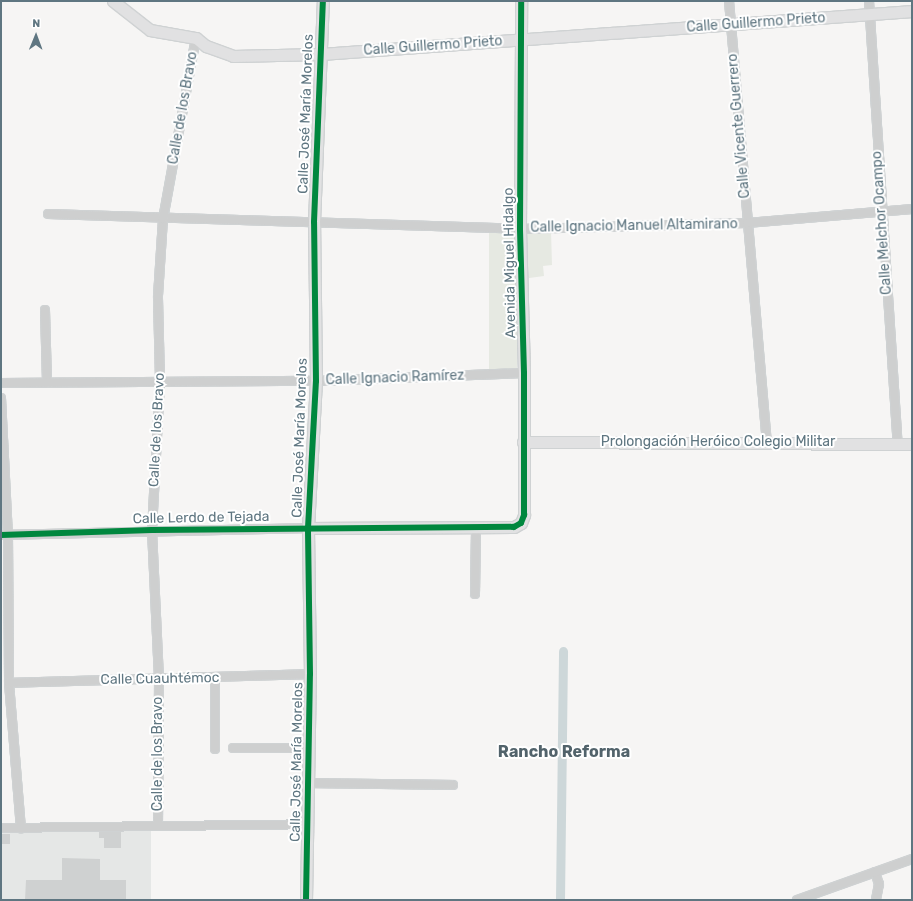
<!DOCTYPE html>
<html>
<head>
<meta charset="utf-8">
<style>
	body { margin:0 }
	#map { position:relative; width:913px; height:901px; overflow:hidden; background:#f6f5f4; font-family:Rubik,sans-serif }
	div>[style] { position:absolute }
	.built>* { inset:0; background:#e5e7e6; transform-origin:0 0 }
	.green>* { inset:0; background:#e6e9e2; transform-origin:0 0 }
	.canal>* { height:9px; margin:-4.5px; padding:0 4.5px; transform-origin:4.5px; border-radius:4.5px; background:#cdd7d9 }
	.building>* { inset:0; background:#cfd1d1; transform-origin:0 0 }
	.roads { filter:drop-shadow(1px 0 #cfd2d3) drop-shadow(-1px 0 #cfd2d3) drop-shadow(0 1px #cfd2d3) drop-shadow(0 -1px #cfd2d3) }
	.street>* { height:8px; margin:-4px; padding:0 4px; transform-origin:4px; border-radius:4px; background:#cecfcf }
	.secondary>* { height:11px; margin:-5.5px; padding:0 5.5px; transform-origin:5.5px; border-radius:5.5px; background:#e1e1e2 }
	.cycleway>* { height:6px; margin:-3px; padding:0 3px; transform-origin:3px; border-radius:3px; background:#00873e }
	span { translate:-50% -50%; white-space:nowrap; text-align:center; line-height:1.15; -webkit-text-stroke:4px #fff; paint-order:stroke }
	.street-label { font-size:14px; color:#5f7681 }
	.quarter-label { font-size:16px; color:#52636b; font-weight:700 }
	.frame { position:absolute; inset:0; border:2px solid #5f7681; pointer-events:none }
	.north { position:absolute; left:16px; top:16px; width:40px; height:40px; -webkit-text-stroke:3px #fff; paint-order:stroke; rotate:1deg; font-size:11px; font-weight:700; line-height:16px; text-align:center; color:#5f7681 }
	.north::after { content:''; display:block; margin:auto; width:14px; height:18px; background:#5f7681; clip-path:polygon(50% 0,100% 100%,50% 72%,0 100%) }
</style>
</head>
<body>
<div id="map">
	<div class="built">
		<i style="left:1px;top:830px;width:150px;height:70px"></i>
	</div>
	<div class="green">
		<i style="left:489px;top:231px;width:28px;height:139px"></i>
		<i style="clip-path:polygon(523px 231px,551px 231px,552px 265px,543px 266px,544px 276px,522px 279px)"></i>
	</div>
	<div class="canal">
		<i style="left:560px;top:900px;width:249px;rotate:-89.3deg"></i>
	</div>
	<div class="building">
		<i style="clip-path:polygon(99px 832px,121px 832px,121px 848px,104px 848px,104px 838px,99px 838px)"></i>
		<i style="left:1px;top:834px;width:9px;height:10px"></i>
		<i style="clip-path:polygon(62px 858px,100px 859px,100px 880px,126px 880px,126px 900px,25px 900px,26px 880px,62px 880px)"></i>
	</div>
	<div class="roads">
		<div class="street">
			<i style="left:729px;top:1px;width:443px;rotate:85.1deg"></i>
			<i style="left:869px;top:1px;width:444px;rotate:86.3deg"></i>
			<i style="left:48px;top:214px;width:472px;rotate:1.8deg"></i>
			<i style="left:520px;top:229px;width:227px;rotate:-1.5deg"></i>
			<i style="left:747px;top:223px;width:166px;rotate:-4.8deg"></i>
			<i style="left:45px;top:310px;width:72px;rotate:88.4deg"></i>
			<i style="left:1px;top:383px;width:315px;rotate:-0.4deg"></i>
			<i style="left:316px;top:381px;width:208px;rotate:-2.2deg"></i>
			<i style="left:1px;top:398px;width:137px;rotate:87.1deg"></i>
			<i style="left:8px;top:535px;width:148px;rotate:89.6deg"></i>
			<i style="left:9px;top:683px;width:146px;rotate:85.3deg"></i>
			<i style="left:1px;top:535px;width:307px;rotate:-1.3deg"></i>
			<i style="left:475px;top:594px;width:67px;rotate:-89.1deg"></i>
			<i style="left:215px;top:678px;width:71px;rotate:90deg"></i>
			<i style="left:9px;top:683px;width:301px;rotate:-1.7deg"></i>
			<i style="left:233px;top:748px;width:76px"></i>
			<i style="left:308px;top:783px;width:145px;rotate:0.8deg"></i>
			<i style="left:158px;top:826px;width:147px;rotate:-89.6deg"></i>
			<i style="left:159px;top:679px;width:149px;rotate:-92.7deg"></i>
			<i style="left:152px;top:530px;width:150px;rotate:-86.9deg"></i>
			<i style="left:160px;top:380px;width:84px;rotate:-91.4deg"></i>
			<i style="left:158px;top:296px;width:77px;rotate:-86.3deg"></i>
			<i style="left:163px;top:219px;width:184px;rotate:-79.7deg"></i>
			<i style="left:1px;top:828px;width:306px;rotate:-0.7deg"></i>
			<i style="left:875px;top:872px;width:13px;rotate:72deg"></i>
			<i style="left:879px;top:884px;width:16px;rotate:101deg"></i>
			<i style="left:797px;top:900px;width:122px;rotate:-19.6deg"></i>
		</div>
		<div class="secondary">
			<i style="left:113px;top:1px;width:47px;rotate:38.1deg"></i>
			<i style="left:150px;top:30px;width:47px;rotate:9.9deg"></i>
			<i style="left:196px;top:38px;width:13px;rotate:39deg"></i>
			<i style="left:206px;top:46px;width:29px;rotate:20deg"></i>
			<i style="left:233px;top:56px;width:88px;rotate:-1.3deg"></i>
			<i style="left:321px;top:54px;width:593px;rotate:-4.16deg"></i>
			<i style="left:523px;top:442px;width:389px;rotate:0.3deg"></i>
			<i style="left:308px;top:528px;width:206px;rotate:-0.3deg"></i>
			<i style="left:514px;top:527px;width:8px;rotate:-30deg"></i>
			<i style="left:521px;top:523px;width:9px;rotate:-69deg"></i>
			<i style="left:524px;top:515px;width:142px;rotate:-90deg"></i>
			<i style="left:524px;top:373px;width:144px;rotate:-91.6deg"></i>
			<i style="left:520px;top:229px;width:228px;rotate:-89.7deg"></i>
			<i style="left:306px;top:900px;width:226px;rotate:-89deg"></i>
			<i style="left:310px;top:674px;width:146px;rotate:-90.8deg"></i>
			<i style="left:308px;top:528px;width:147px;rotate:-86.9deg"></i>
			<i style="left:316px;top:381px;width:159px;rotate:-90.7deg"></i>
			<i style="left:314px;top:222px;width:221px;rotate:-87.7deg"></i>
		</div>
	</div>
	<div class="cycleway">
		<i style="left:1px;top:535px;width:151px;rotate:-1.9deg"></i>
		<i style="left:152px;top:530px;width:362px;rotate:-0.5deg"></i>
		<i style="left:514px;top:527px;width:8px;rotate:-30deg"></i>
		<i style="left:521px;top:523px;width:9px;rotate:-69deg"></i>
		<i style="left:524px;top:515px;width:142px;rotate:-90deg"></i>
		<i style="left:524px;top:373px;width:144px;rotate:-91.6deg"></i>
		<i style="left:520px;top:229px;width:228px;rotate:-89.7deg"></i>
		<i style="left:306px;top:900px;width:226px;rotate:-89deg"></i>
		<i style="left:310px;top:674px;width:146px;rotate:-90.8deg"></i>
		<i style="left:308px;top:528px;width:147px;rotate:-86.9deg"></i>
		<i style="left:316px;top:381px;width:159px;rotate:-90.7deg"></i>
		<i style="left:314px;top:222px;width:221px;rotate:-87.7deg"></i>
	</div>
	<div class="street-label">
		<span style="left:756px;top:23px;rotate:-4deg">Calle Guillermo Prieto</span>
		<span style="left:433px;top:46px;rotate:-4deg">Calle Guillermo Prieto</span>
		<span style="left:183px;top:108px;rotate:-80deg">Calle de los Bravo</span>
		<span style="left:306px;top:114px;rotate:-88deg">Calle José María Morelos</span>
		<span style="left:739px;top:126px;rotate:-95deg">Calle Vicente Guerrero</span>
		<span style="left:882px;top:223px;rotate:-94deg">Calle Melchor Ocampo</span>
		<span style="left:634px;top:226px;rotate:-1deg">Calle Ignacio Manuel Altamirano</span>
		<span style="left:510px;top:263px;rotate:-91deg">Avenida Miguel Hidalgo</span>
		<span style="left:395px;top:378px;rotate:-2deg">Calle Ignacio Ramírez</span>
		<span style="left:157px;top:430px;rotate:-87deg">Calle de los Bravo</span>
		<span style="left:300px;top:438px;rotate:-88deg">Calle José María Morelos</span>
		<span style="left:718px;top:442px">Prolongación Heróico Colegio Militar</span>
		<span style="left:201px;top:518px;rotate:-1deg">Calle Lerdo de Tejada</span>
		<span style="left:160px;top:679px;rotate:-1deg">Calle Cuauhtémoc</span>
		<span style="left:158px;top:754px;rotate:-90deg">Calle de los Bravo</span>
		<span style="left:297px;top:762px;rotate:-89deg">Calle José María Morelos</span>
	</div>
	<div class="quarter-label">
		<span style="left:564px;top:752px">Rancho Reforma</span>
	</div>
	<div class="frame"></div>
	<div class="north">N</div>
</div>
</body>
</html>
